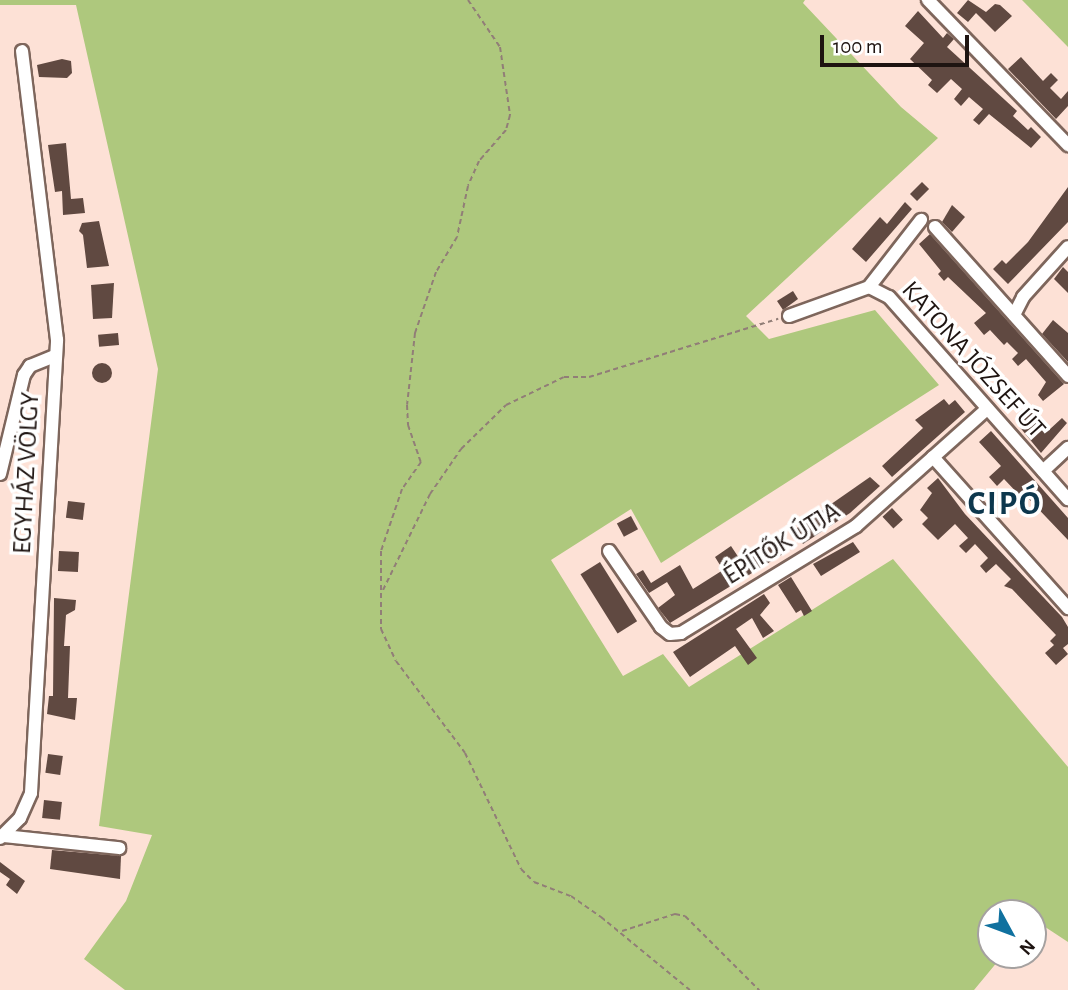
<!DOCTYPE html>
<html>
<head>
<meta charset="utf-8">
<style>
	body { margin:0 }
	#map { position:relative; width:1068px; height:990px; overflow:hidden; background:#fde1d6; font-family:"Alegreya Sans",sans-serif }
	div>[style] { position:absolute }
	.green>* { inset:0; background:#aec87d }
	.building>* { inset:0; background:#604941; transform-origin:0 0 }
	.round { border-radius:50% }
	.path>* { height:2px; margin-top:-1px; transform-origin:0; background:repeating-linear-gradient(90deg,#917e77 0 5px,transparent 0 8.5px) }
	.roads { filter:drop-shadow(2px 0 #7e665c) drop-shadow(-2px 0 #7e665c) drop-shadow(0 2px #7e665c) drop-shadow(0 -2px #7e665c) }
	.minor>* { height:12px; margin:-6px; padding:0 6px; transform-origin:6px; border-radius:6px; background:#fff }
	span { translate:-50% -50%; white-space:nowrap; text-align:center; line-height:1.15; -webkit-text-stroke:7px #fff; paint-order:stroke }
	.street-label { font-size:26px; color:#1e1411 }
	.district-label { font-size:33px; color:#0d374d; font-weight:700; letter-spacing:2px }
	.north { position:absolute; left:977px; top:899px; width:70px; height:70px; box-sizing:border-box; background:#fff; border:2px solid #a5a1a0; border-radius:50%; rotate:131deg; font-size:19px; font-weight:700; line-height:28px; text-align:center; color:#1e1411 }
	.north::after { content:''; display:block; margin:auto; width:24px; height:32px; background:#10719f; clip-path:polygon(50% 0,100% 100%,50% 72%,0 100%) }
	.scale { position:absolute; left:820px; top:35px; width:149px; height:32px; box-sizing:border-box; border:4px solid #1e1411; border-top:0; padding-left:9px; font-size:21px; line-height:24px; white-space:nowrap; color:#1e1411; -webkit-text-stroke:5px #fff; paint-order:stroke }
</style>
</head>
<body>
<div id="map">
	<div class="green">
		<i style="clip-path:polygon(0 0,805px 0,803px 3px,901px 107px,938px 138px,746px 316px,769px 339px,875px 310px,939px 385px,661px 563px,631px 509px,551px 560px,623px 676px,663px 654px,689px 687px,893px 559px,1068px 767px,1068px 942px,1033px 919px,1033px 913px,991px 913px,991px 955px,1003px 955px,974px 990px,125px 990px,84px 959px,126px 901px,152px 835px,99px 826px,158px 369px,76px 5px,0 5px)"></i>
		<i style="clip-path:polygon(1022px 0,1068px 0,1068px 47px)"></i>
	</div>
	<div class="building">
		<i style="clip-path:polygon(968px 0,986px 12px,995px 4px,1000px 5px,1012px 16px,995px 32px,976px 13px,968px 22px,957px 13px)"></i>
		<i style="clip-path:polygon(918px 11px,943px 38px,947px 33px,954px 39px,947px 47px,1017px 111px,1013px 116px,1028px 130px,1031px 127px,1041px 137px,1031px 148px,989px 114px,979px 125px,973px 120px,983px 109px,969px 97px,961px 106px,954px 99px,962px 89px,951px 79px,937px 93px,928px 85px,932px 80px,910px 59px,924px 43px,905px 26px)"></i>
		<i style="clip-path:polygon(1021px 57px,1043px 81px,1051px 73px,1058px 80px,1050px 88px,1061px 99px,1068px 91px,1068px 106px,1056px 119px,1008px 69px)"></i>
		<i style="clip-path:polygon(62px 59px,71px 61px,72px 73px,67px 78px,39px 77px,37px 65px)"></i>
		<i style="clip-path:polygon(66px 143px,71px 199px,83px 198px,85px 213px,63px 215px,62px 191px,55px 192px,48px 145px)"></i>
		<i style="left:922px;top:182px;width:10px;height:17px;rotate:45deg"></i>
		<i style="clip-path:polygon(1068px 187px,1068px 222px,1008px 284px,993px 269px,1002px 260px,1006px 264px,1028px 242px)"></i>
		<i style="clip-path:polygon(905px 202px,912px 209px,866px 262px,852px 249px,880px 217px,887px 224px)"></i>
		<i style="clip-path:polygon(952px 205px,965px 217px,952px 232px,942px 222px)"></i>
		<i style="clip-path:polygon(99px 221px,109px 266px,87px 268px,83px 235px,79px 231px,82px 223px)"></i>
		<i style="clip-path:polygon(930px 234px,1064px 384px,1043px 401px,1038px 395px,1046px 382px,1026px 359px,1018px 366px,1012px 359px,1018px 353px,1007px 342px,1004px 345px,990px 330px,984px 335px,974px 323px,986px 313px,948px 277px,944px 281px,938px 274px,941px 271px,919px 244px)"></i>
		<i style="clip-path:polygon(1063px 267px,1068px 272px,1068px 293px,1054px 279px)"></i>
		<i style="clip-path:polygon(114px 283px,112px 318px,93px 319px,91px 285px)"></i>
		<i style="clip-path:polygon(793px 291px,798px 299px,783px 310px,777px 301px)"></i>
		<i style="clip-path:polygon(1053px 320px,1068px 333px,1068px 362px,1042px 334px)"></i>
		<i style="left:118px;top:333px;width:12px;height:20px;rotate:85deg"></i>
		<i class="round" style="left:92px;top:363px;width:20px;height:20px"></i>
		<i style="clip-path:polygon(944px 399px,949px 405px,955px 400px,965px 412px,892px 477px,882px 466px,923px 428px,915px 420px)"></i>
		<i style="clip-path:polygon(1032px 411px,1049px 430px,1062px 418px,1067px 423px,1041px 453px,1018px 425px)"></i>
		<i style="clip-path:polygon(991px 431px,1068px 518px,1068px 540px,1026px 496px,1023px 499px,1004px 479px,997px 486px,989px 477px,1001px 466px,979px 442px)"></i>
		<i style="clip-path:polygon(870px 477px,880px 486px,850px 513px,803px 544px,794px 530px)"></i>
		<i style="clip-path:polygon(938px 478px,965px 514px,1062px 617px,1068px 627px,1068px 644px,1063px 648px,1068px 654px,1056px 665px,1045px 653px,1054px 645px,1050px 641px,1056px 635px,1012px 589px,1004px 586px,1011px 579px,996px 564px,986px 573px,980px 566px,988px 558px,975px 544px,966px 553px,959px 546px,968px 538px,955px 524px,938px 540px,922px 524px,928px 518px,920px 510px,932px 493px,927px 488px)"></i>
		<i style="left:68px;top:501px;width:17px;height:17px;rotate:7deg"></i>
		<i style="left:892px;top:508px;width:16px;height:13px;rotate:47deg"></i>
		<i style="left:631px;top:516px;width:15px;height:16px;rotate:62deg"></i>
		<i style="clip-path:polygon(780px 539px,788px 551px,670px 623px,658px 608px,675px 595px,667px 582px,649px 593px,636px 574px,643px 570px,651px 583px,680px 565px,693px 589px,723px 570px,715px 557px,731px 546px,741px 561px)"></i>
		<i style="clip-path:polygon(853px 542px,860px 552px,821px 576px,813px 564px)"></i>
		<i style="left:59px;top:551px;width:20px;height:20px;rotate:3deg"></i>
		<i style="left:600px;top:562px;width:70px;height:23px;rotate:58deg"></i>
		<i style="clip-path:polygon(791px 577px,812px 611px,804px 616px,801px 610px,796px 613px,778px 585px)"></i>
		<i style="clip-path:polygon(764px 594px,770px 603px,760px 615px,774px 631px,763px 638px,752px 618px,736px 629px,757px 658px,748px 665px,735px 646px,690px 677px,673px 652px)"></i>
		<i style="clip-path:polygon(54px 598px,76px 600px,75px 610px,66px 615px,64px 646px,70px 646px,68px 698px,77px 698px,75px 720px,47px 714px,49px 696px,53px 696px)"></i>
		<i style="left:48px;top:754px;width:15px;height:19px;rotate:8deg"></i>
		<i style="left:44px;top:800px;width:18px;height:18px;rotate:6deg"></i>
		<i style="clip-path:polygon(52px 850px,121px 856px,120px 879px,50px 869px)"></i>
		<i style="clip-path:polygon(0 862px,25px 881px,17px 894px,6px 885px,10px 879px,0 872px)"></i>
	</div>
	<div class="path">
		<i style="left:468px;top:0;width:57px;rotate:55.8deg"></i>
		<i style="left:500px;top:47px;width:69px;rotate:81.6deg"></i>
		<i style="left:510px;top:115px;width:16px;rotate:105deg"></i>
		<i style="left:506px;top:130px;width:41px;rotate:131.1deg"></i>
		<i style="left:479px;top:161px;width:27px;rotate:114deg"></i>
		<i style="left:468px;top:186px;width:52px;rotate:102.2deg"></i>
		<i style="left:457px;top:237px;width:41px;rotate:121deg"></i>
		<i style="left:436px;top:272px;width:65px;rotate:109deg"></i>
		<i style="left:415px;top:333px;width:72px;rotate:96.3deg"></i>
		<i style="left:407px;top:405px;width:20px;rotate:87deg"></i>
		<i style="left:408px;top:425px;width:39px;rotate:71deg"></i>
		<i style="left:421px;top:462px;width:33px;rotate:125deg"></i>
		<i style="left:402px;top:489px;width:65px;rotate:108.7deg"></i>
		<i style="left:381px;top:551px;width:78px;rotate:90deg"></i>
		<i style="left:381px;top:629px;width:35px;rotate:65deg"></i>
		<i style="left:396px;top:661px;width:115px;rotate:53.1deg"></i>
		<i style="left:465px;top:753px;width:129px;rotate:64.2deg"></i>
		<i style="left:521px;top:869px;width:18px;rotate:45deg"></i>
		<i style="left:534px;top:882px;width:40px;rotate:21deg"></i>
		<i style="left:571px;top:896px;width:37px;rotate:35deg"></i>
		<i style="left:601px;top:917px;width:115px;rotate:39.4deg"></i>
		<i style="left:383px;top:590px;width:107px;rotate:-63.9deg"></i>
		<i style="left:430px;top:494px;width:55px;rotate:-55.4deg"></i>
		<i style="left:461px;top:449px;width:63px;rotate:-44.4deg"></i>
		<i style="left:506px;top:405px;width:64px;rotate:-25.8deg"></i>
		<i style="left:564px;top:377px;width:25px"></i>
		<i style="left:589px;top:377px;width:198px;rotate:-17.1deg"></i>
		<i style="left:622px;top:931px;width:56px;rotate:-17.8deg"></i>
		<i style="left:675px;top:914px;width:10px;rotate:11deg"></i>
		<i style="left:685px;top:916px;width:105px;rotate:45deg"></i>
	</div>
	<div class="roads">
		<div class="minor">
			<i style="left:928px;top:0;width:202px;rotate:46deg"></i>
			<i style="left:935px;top:227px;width:200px;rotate:48.2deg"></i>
			<i style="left:869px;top:287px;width:22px;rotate:27deg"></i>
			<i style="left:889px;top:297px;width:270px;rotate:48.5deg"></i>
			<i style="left:1014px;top:315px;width:20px;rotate:-63deg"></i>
			<i style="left:1023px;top:297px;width:67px;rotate:-48deg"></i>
			<i style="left:789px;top:316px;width:85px;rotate:-19.9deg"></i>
			<i style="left:869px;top:287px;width:85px;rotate:-52.2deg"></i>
			<i style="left:933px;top:457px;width:203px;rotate:48.2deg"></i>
			<i style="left:1043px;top:471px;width:34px;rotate:-43deg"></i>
			<i style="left:0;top:474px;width:102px;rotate:-76.4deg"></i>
			<i style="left:24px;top:375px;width:11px;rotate:-56deg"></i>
			<i style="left:30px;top:366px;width:27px;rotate:-22deg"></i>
			<i style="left:609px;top:551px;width:92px;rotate:55.6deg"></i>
			<i style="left:661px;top:627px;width:11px;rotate:38deg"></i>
			<i style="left:670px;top:634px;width:11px;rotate:-5deg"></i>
			<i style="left:681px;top:633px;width:205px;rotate:-31.4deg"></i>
			<i style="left:856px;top:526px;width:176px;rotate:-41.8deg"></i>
			<i style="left:4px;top:836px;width:116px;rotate:6deg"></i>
			<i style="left:0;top:838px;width:28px;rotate:-45deg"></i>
			<i style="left:20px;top:818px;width:27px;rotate:-66deg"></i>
			<i style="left:31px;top:793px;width:454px;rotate:-86.7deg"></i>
			<i style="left:57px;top:340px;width:291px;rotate:-96.9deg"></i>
		</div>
	</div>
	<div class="street-label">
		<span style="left:973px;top:360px;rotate:48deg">KATONA JÓZSEF ÚT</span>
		<span style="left:27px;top:473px;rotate:-87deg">EGYHÁZ VÖLGY</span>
		<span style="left:782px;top:544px;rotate:-32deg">ÉPÍTŐK ÚTJA</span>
	</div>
	<div class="district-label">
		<span style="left:1005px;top:505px">CIPÓ</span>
	</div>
	<div class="north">N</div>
	<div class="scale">100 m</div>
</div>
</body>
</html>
